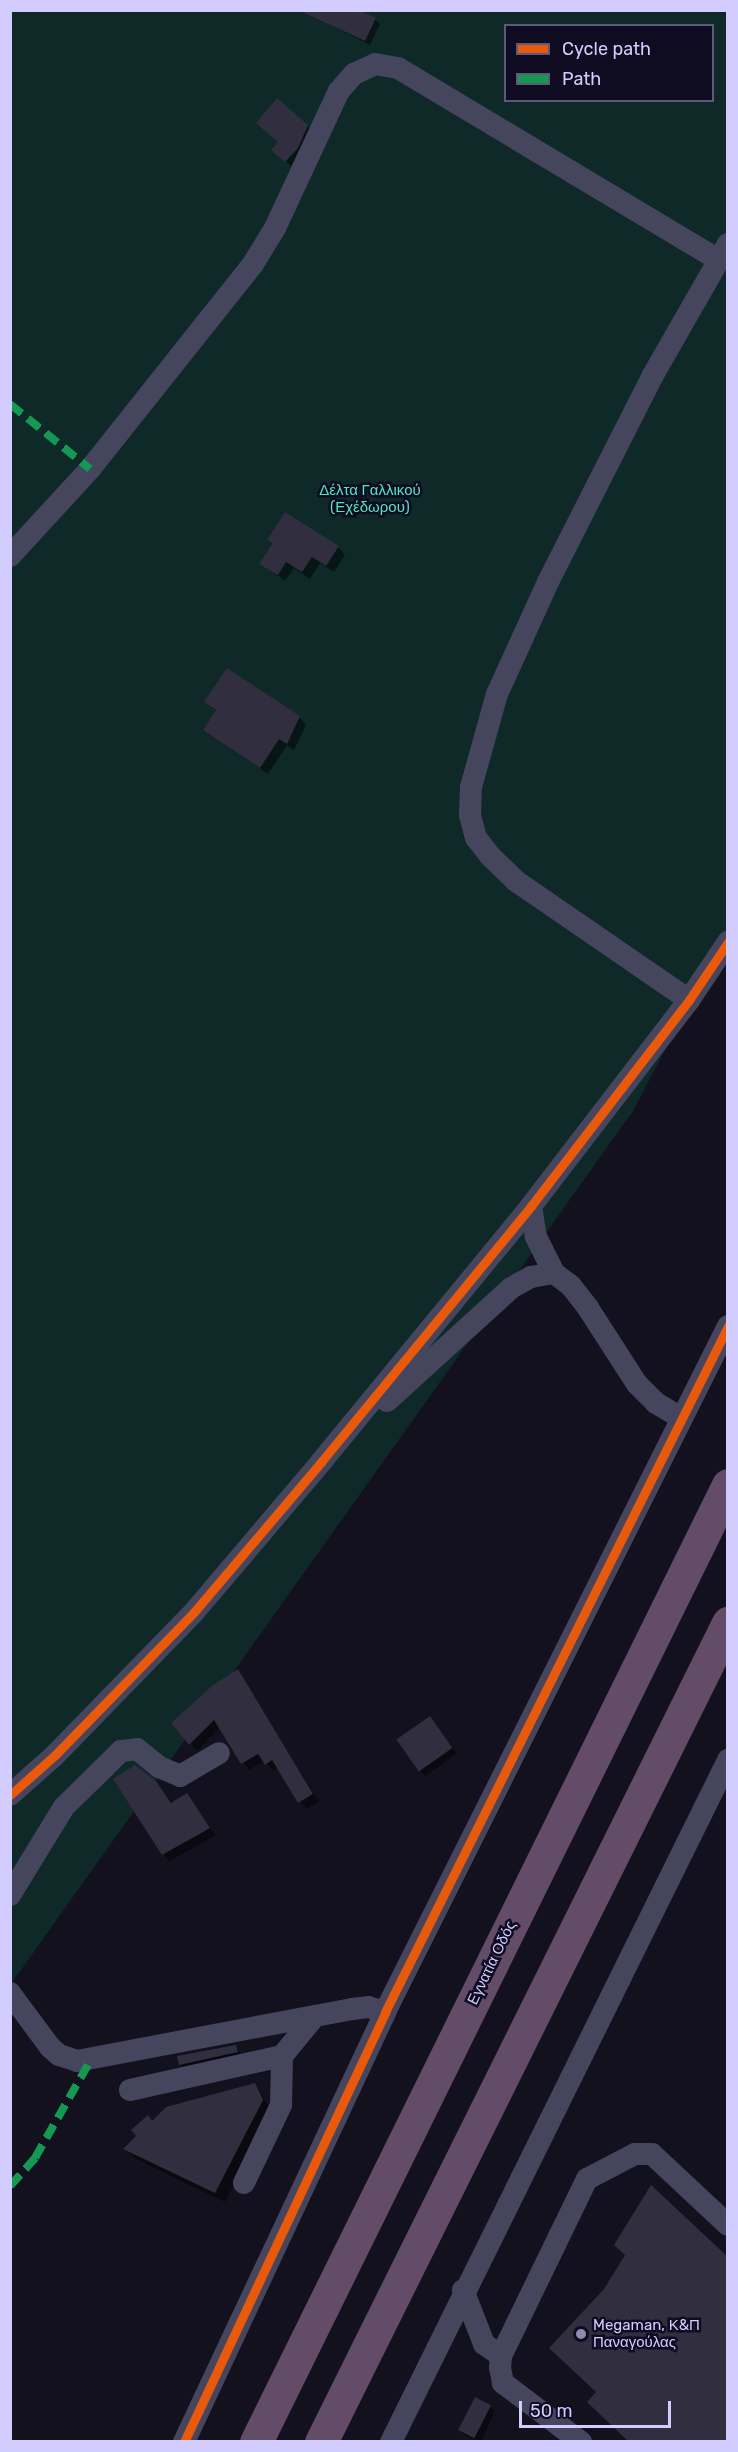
<!DOCTYPE html>
<html>
<head>
<meta charset="utf-8">
<style>
	body { margin:0 }
	#map { position:relative; width:738px; height:2452px; overflow:hidden; background:#12111d; font-family:Rubik,sans-serif }
	div>[style] { position:absolute }
	.green>* { inset:0; background:#0f2828 }
	.shadow>* { inset:0; background:#0007; transform-origin:0 0 }
	.building>* { inset:0; background:#302e3f; transform-origin:0 0 }
	.minor>* { height:22px; margin:-11px; padding:0 11px; transform-origin:11px; border-radius:11px; background:#45455e }
	.highway>* { height:33px; margin:-16.5px; padding:0 16.5px; transform-origin:16.5px; border-radius:16.5px; background:#634c67 }
	.quiet>* { height:8px; margin-top:-4px; transform-origin:0; background:repeating-linear-gradient(90deg,#139951 0 15px,transparent 0 23px) }
	.cycleway>* { height:9px; margin:-4.5px; padding:0 4.5px; transform-origin:4.5px; border-radius:4.5px; background:#e8590c }
	.dots>* { width:16px; height:16px; translate:-50% -50%; box-sizing:border-box; border:3px solid #0f0c22; border-radius:50% }
	span { translate:-50% -50%; white-space:nowrap; text-align:center; line-height:1.15; -webkit-text-stroke:5px #0f0c22; paint-order:stroke }
	.park-label { font-size:15px; color:#52e5bf }
	.street-label { font-size:15px; color:#d2ccff }
	.poi-label { font-size:15px; color:#d2ccff }
	.left { translate:0 -50%; text-align:left }
	.frame { position:absolute; inset:0; border:12px solid #d2ccff; pointer-events:none }
	.legend { position:absolute; left:504px; top:24px; width:210px; height:78px; box-sizing:border-box; background:#0f0c22; border:2px solid #5d597a; margin:0; padding:8px 10px; list-style:none; font-size:18px; color:#d2ccff }
	.legend li { display:flex; align-items:center; gap:12px; height:30px }
	.legend b { width:30px; border:2px solid #5d597a }
	.scale { position:absolute; left:519px; top:2401px; width:152px; height:27px; box-sizing:border-box; border:3px solid #d2ccff; border-top:0; padding-left:8px; font-size:18px; line-height:21px; white-space:nowrap; color:#d2ccff; -webkit-text-stroke:4px #0f0c22; paint-order:stroke }
</style>
</head>
<body>
<div id="map">
	<div class="green">
		<i style="clip-path:polygon(evenodd,11px 11px,727px 11px,727px 933px,633px 1111px,11px 1984px,11px 11px,506px 26px,712px 26px,712px 100px,506px 100px,506px 26px)"></i>
	</div>
	<div class="shadow">
		<i style="clip-path:polygon(375px 19px,380px 24px,370px 45px,323px 21px)"></i>
		<i style="clip-path:polygon(307px 126px,312px 131px,291px 166px,273px 150px)"></i>
		<i style="clip-path:polygon(269px 539px,338px 547px,345px 555px,334px 572px,320px 563px,310px 579px,294px 568px,285px 581px,261px 563px,274px 544px)"></i>
		<i style="clip-path:polygon(206px 702px,299px 717px,306px 725px,294px 750px,287px 745px,268px 774px,205px 730px,217px 712px)"></i>
		<i style="clip-path:polygon(237px 1671px,319px 1802px,306px 1809px,278px 1767px,273px 1771px,264px 1761px,249px 1770px,220px 1727px,197px 1751px,173px 1723px)"></i>
		<i style="left:430px;top:1718px;width:44px;height:39px;rotate:53deg"></i>
		<i style="clip-path:polygon(155px 1782px,173px 1804px,187px 1795px,215px 1835px,170px 1861px,163px 1854px)"></i>
		<i style="clip-path:polygon(236px 2046px,242px 2057px,185px 2069px,180px 2064px)"></i>
		<i style="clip-path:polygon(254px 2085px,272px 2111px,225px 2202px,134px 2158px,125px 2149px,153px 2122px)"></i>
		<i style="clip-path:polygon(490px 2406px,495px 2411px,481px 2442px,466px 2436px,461px 2431px)"></i>
	</div>
	<div class="building">
		<i style="clip-path:polygon(298px 10px,359px 10px,376px 18px,365px 41px)"></i>
		<i style="clip-path:polygon(277px 98px,308px 125px,298px 148px,285px 162px,271px 150px,278px 142px,256px 123px)"></i>
		<i style="clip-path:polygon(285px 512px,339px 546px,326px 566px,312px 557px,302px 572px,286px 562px,278px 575px,259px 564px,273px 543px,267px 540px)"></i>
		<i style="clip-path:polygon(227px 668px,300px 716px,287px 744px,279px 739px,260px 768px,203px 730px,216px 710px,204px 702px)"></i>
		<i style="clip-path:polygon(238px 1669px,313px 1794px,298px 1803px,272px 1760px,265px 1765px,258px 1754px,241px 1764px,214px 1720px,189px 1745px,171px 1723px,213px 1685px)"></i>
		<i style="left:430px;top:1716px;width:39px;height:41px;rotate:55deg"></i>
		<i style="clip-path:polygon(135px 1765px,156px 1781px,171px 1803px,187px 1793px,210px 1828px,162px 1855px,113px 1779px)"></i>
		<i style="clip-path:polygon(236px 2045px,238px 2052px,179px 2065px,177px 2056px)"></i>
		<i style="clip-path:polygon(255px 2083px,263px 2100px,215px 2193px,123px 2149px,136px 2136px,131px 2130px,148px 2115px,152px 2121px,166px 2107px)"></i>
		<i style="clip-path:polygon(651px 2185px,728px 2257px,728px 2442px,629px 2442px,587px 2402px,596px 2392px,549px 2348px,604px 2289px,625px 2255px,614px 2245px)"></i>
		<i style="left:475px;top:2397px;width:18px;height:37px;rotate:27deg"></i>
	</div>
	<div class="minor">
		<i style="left:10px;top:556px;width:118px;rotate:-47.4deg"></i>
		<i style="left:90px;top:469px;width:262px;rotate:-51.5deg"></i>
		<i style="left:253px;top:264px;width:42px;rotate:-58.6deg"></i>
		<i style="left:275px;top:228px;width:151px;rotate:-65deg"></i>
		<i style="left:339px;top:91px;width:23px;rotate:-49deg"></i>
		<i style="left:354px;top:74px;width:23px;rotate:-25deg"></i>
		<i style="left:375px;top:64px;width:23px;rotate:10deg"></i>
		<i style="left:398px;top:68px;width:374px;rotate:30.9deg"></i>
		<i style="left:689px;top:1000px;width:210px;rotate:-145.5deg"></i>
		<i style="left:516px;top:881px;width:35px;rotate:-136deg"></i>
		<i style="left:491px;top:857px;width:24px;rotate:-128deg"></i>
		<i style="left:476px;top:838px;width:24px;rotate:-105deg"></i>
		<i style="left:470px;top:815px;width:28px;rotate:-88deg"></i>
		<i style="left:471px;top:787px;width:97px;rotate:-74.4deg"></i>
		<i style="left:497px;top:694px;width:123px;rotate:-65.5deg"></i>
		<i style="left:548px;top:582px;width:232px;rotate:-63.1deg"></i>
		<i style="left:653px;top:375px;width:151px;rotate:-60.2deg"></i>
		<i style="left:531px;top:1206px;width:31px;rotate:81deg"></i>
		<i style="left:536px;top:1237px;width:40px;rotate:63.4deg"></i>
		<i style="left:387px;top:1401px;width:168px;rotate:-42.3deg"></i>
		<i style="left:511px;top:1288px;width:23px;rotate:-29deg"></i>
		<i style="left:531px;top:1277px;width:23px;rotate:-10deg"></i>
		<i style="left:554px;top:1273px;width:21px;rotate:37deg"></i>
		<i style="left:571px;top:1286px;width:28px;rotate:52deg"></i>
		<i style="left:588px;top:1308px;width:90px;rotate:57.2deg"></i>
		<i style="left:637px;top:1384px;width:27px;rotate:45deg"></i>
		<i style="left:656px;top:1403px;width:29px;rotate:31deg"></i>
		<i style="left:10px;top:1795px;width:60px;rotate:-41.6deg"></i>
		<i style="left:55px;top:1755px;width:199px;rotate:-45.8deg"></i>
		<i style="left:194px;top:1612px;width:197px;rotate:-49.7deg"></i>
		<i style="left:321px;top:1462px;width:331px;rotate:-50.6deg"></i>
		<i style="left:531px;top:1206px;width:260px;rotate:-52.5deg"></i>
		<i style="left:689px;top:1000px;width:70px;rotate:-56.1deg"></i>
		<i style="left:10px;top:1895px;width:103px;rotate:-58.5deg"></i>
		<i style="left:64px;top:1807px;width:80px;rotate:-44.5deg"></i>
		<i style="left:121px;top:1751px;width:16px;rotate:-7deg"></i>
		<i style="left:137px;top:1749px;width:28px;rotate:39deg"></i>
		<i style="left:159px;top:1767px;width:23px;rotate:23deg"></i>
		<i style="left:180px;top:1776px;width:45px;rotate:-30.5deg"></i>
		<i style="left:10px;top:1993px;width:67px;rotate:53.5deg"></i>
		<i style="left:50px;top:2047px;width:12px;rotate:42deg"></i>
		<i style="left:59px;top:2055px;width:19px;rotate:18deg"></i>
		<i style="left:77px;top:2061px;width:280px;rotate:-10.7deg"></i>
		<i style="left:352px;top:2009px;width:16px;rotate:-7deg"></i>
		<i style="left:368px;top:2007px;width:18px;rotate:16deg"></i>
		<i style="left:130px;top:2090px;width:156px;rotate:-12.6deg"></i>
		<i style="left:244px;top:2183px;width:86px;rotate:-64.6deg"></i>
		<i style="left:281px;top:2105px;width:49px;rotate:-88.8deg"></i>
		<i style="left:282px;top:2056px;width:52px;rotate:-50.5deg"></i>
		<i style="left:463px;top:2290px;width:58px;rotate:68.7deg"></i>
		<i style="left:484px;top:2344px;width:21px;rotate:35deg"></i>
		<i style="left:184px;top:2442px;width:475px;rotate:-64.9deg"></i>
		<i style="left:385px;top:2012px;width:767px;rotate:-63.43deg"></i>
		<i style="left:391px;top:2442px;width:761px;rotate:-63.7deg"></i>
		<i style="left:581px;top:2442px;width:98px;rotate:-142.9deg"></i>
		<i style="left:503px;top:2383px;width:15px;rotate:-101deg"></i>
		<i style="left:500px;top:2368px;width:12px;rotate:-85deg"></i>
		<i style="left:501px;top:2356px;width:197px;rotate:-64.1deg"></i>
		<i style="left:587px;top:2179px;width:54px;rotate:-27.5deg"></i>
		<i style="left:635px;top:2154px;width:17px"></i>
		<i style="left:652px;top:2154px;width:104px;rotate:43.1deg"></i>
	</div>
	<div class="highway">
		<i style="left:256px;top:2442px;width:1067px;rotate:-63.75deg"></i>
		<i style="left:321px;top:2442px;width:915px;rotate:-63.58deg"></i>
	</div>
	<div class="quiet">
		<i style="left:10px;top:404px;width:103px;rotate:39.1deg"></i>
		<i style="left:10px;top:2186px;width:38px;rotate:-48deg"></i>
		<i style="left:35px;top:2158px;width:112px;rotate:-60.4deg"></i>
	</div>
	<div class="cycleway">
		<i style="left:10px;top:1795px;width:60px;rotate:-41.6deg"></i>
		<i style="left:55px;top:1755px;width:199px;rotate:-45.8deg"></i>
		<i style="left:194px;top:1612px;width:197px;rotate:-49.7deg"></i>
		<i style="left:321px;top:1462px;width:331px;rotate:-50.6deg"></i>
		<i style="left:531px;top:1206px;width:260px;rotate:-52.5deg"></i>
		<i style="left:689px;top:1000px;width:70px;rotate:-56.1deg"></i>
		<i style="left:184px;top:2442px;width:475px;rotate:-64.9deg"></i>
		<i style="left:385px;top:2012px;width:767px;rotate:-63.43deg"></i>
	</div>
	<div class="dots">
		<i style="left:581px;top:2334px;background:#8f8bb0"></i>
	</div>
	<div class="park-label">
		<span style="left:370px;top:499px">Δέλτα Γαλλικού<br>(Εχέδωρου)</span>
	</div>
	<div class="street-label">
		<span style="left:492px;top:1963px;rotate:-64deg">Εγνατία Οδός</span>
	</div>
	<div class="poi-label">
		<span class="left" style="left:593px;top:2334px">Megaman, Κ&amp;Π<br>Παναγούλας</span>
	</div>
	<div class="frame"></div>
	<ul class="legend">
	<li><b style="height:8px;background:#e8590c"></b>Cycle path</li>
	<li><b style="height:8px;background:#139951"></b>Path</li>
	</ul>
	<div class="scale">50 m</div>
</div>
</body>
</html>
